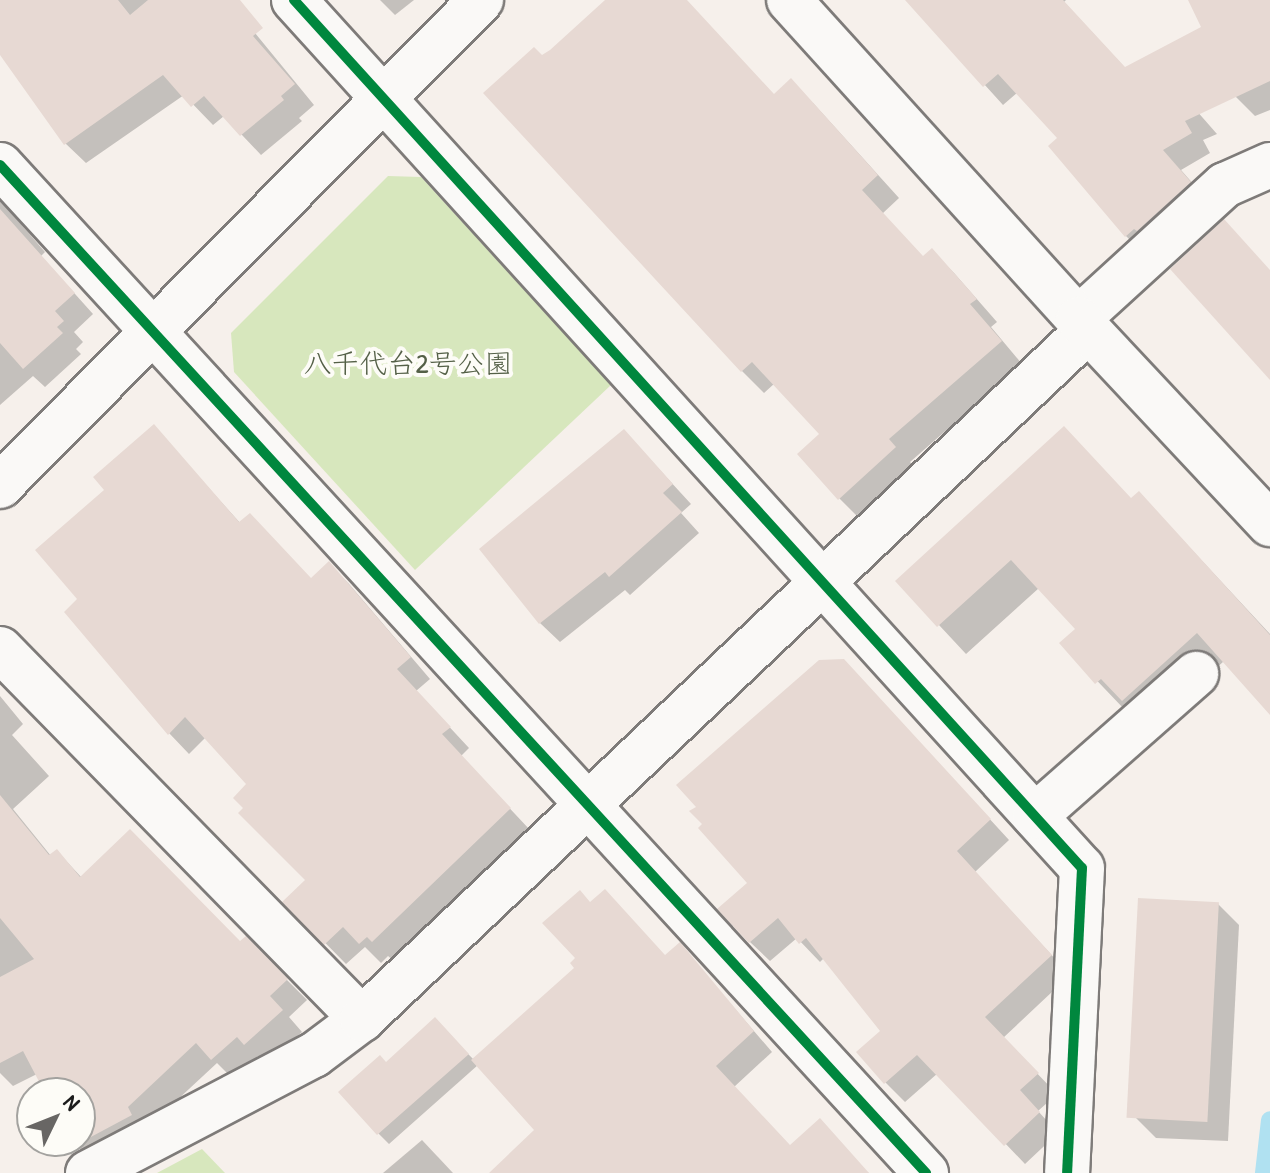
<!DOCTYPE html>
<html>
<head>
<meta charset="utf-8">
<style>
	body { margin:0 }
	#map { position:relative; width:1270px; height:1173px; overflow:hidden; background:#f6f0eb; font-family:"Patrick Hand","Klee One",sans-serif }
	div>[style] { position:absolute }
	.green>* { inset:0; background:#d7e7bd }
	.shadow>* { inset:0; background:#0003 }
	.stream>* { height:18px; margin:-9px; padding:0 9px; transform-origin:9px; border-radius:9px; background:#b0e1f1 }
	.building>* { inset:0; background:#e7d9d3; transform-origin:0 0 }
	.roads { filter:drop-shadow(2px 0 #7e7b79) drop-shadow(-2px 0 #7e7b79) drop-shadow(0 2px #7e7b79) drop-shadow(0 -2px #7e7b79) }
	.street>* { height:44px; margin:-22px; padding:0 22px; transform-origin:22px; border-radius:22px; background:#faf9f7 }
	.secondary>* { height:44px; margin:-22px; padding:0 22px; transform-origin:22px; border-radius:22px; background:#faf9f7 }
	.cycleway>* { height:10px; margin:-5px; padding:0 5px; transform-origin:5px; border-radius:5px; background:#00873e }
	span { translate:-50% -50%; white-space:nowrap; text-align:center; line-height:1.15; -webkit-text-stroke:8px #fdfcf7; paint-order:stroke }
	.park-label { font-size:28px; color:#546047 }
	.north { position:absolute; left:16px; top:1077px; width:80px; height:80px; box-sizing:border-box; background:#fdfcf7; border:2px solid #a3a29f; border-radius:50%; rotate:47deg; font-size:22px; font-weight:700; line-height:32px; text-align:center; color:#1c1c1c }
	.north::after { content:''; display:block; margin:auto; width:28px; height:36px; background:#686664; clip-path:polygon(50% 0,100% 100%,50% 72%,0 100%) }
</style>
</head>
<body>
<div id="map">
	<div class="green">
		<i style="clip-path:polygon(388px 176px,421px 177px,611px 385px,415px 570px,234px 372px,231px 333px)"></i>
		<i style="clip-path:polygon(202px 1149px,225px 1173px,157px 1173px)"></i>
	</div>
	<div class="shadow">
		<i style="clip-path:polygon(0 0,228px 0,314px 105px,299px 118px,302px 121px,261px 155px,224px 116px,213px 125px,184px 95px,86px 163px,65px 143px,0 53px)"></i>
		<i style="clip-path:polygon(380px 0,414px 0,395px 15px)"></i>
		<i style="clip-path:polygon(608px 0,683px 0,774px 96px,813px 103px,899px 198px,882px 214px,924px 259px,932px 251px,954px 273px,997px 322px,991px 327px,1022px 364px,910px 462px,917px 470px,861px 520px,839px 498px,822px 434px,775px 383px,764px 393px,742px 371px,486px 93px,542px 58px)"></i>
		<i style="clip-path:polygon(908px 0,1066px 0,1064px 2px,1126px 69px,1167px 77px,1217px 134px,1203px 140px,1210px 153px,1181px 170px,1209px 202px,1145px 255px,1126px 236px,1060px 138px,1018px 92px,1003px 105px)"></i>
		<i style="clip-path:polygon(1190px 0,1270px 0,1270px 110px,1255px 116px,1236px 97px)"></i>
		<i style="clip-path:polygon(0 200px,45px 252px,41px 256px,93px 314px,74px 332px,83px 342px,76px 349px,81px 354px,45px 387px,33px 376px,0 405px)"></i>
		<i style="clip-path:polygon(154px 427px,241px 524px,311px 580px,329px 564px,349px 584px,430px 679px,416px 691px,469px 748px,461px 756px,530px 830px,394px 961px,388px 956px,381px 963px,365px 947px,346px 964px,285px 902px,308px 880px,246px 808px,249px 784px,206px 737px,189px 754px,169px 733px,80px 599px,107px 490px)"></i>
		<i style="clip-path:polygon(624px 431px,691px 504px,681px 513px,699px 533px,630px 595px,625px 590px,560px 642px,540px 623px)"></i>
		<i style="clip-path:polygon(1139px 493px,1270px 634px,1270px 712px,1224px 661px,1151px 728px,1125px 710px,1062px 644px,1078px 629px,1039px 588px,966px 654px,898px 581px,1132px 500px)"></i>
		<i style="clip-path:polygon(863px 681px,1009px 840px,975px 872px,1070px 975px,1003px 1038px,1057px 1094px,1038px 1111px,1058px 1133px,1025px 1164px,938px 1073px,905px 1102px,886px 1083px,859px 1052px,882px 1031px,824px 958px,820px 962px,797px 938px,770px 961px,750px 942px,750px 883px)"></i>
		<i style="clip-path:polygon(0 696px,23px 724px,12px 735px,49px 776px,13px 809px,51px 856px,57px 851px,82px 878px,240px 944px,246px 939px,307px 1000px,289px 1017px,302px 1032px,265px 1064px,258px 1056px,233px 1079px,217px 1063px,147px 1128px,95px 1165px,73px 1141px,80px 1141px,80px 1093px,48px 1093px,37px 1074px,13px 1086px,0 1073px)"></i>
		<i style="clip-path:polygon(591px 904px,666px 957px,680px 945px,772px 1052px,734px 1087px,791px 1147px,869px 1173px,491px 1173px,537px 1130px,478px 1065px,389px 1144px,378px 1133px,387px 1064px,435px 1020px,474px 1060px,577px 968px)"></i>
		<i style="clip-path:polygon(1218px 904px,1239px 925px,1228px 1141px,1156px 1138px,1135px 1117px)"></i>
		<i style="clip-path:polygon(422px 1140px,453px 1173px,383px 1173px)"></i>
	</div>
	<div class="stream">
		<i style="left:1264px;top:1173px;width:53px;rotate:-83.5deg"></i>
	</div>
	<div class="building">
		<i style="clip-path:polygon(0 0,118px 0,130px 15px,148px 0,240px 0,263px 28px,253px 36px,295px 84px,281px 96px,284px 100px,240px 136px,204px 96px,191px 107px,163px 75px,64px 145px,0 55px)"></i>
		<i style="clip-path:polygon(605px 0,687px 0,774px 94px,791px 78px,878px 175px,862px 190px,923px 256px,932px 248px,977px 299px,970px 304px,1002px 341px,889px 439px,896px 447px,838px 500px,797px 454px,819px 434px,752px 362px,741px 372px,483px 93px,534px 47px,542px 55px,550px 50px)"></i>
		<i style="clip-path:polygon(905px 0,1063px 0,1125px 67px,1201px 27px,1188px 0,1270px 0,1270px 81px,1185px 121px,1192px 133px,1163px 150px,1191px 182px,1137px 231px,1134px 229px,1125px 237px,1048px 146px,1057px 138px,998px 74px,983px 87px)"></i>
		<i style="clip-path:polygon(0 209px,75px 293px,55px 311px,64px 321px,57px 327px,63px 333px,23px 369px,0 343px)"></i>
		<i style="clip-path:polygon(1224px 219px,1270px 270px,1270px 380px,1170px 269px)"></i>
		<i style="clip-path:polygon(154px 424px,239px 522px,250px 513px,311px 578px,329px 561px,411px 657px,397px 669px,451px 727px,442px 734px,511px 808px,372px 942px,367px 937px,359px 944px,343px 927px,324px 945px,282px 902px,305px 880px,238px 813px,243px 808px,233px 798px,246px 784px,185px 717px,168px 735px,64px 612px,77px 599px,35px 550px,104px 490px,93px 477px)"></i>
		<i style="clip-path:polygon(1064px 426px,1131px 498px,1139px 491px,1270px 635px,1270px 715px,1197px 633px,1122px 701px,1101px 679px,1095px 684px,1059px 643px,1075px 629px,1011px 560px,937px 627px,895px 581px)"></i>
		<i style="clip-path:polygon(624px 429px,673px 484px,663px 493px,682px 512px,609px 577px,605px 572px,539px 624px,479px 549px)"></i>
		<i style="clip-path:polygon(844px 659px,991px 819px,957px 851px,1052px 955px,985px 1017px,1039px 1073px,1020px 1090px,1040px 1112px,1004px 1146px,917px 1055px,884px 1084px,856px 1052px,880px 1031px,806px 938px,799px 944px,778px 918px,749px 943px,717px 909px,747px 883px,698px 828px,702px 824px,689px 811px,696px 807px,676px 785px,819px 660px)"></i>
		<i style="clip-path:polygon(0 795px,49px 855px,57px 849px,80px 877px,130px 829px,240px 941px,246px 936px,288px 979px,270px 996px,283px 1010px,244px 1045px,237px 1037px,211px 1060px,196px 1043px,128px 1107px,132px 1115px,74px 1146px,71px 1141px,80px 1141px,80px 1093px,45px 1093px,23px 1051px,0 1063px,0 977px,34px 959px,0 918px)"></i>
		<i style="clip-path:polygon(605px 889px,665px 955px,680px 942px,754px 1031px,716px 1066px,790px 1145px,820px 1118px,869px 1173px,489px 1173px,534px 1130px,471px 1060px,574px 968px,570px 963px,575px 958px,542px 923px,580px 890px,590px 902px)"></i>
		<i style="left:1138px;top:898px;width:81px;height:220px;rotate:3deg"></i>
		<i style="clip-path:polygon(435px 1017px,469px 1054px,377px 1135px,338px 1092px,380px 1055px,386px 1062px)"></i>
	</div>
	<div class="roads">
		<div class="street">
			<i style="left:294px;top:0;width:1172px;rotate:47.77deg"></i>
			<i style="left:1082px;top:868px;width:305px;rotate:92.8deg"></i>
			<i style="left:0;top:165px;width:1369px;rotate:47.43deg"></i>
			<i style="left:1078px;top:319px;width:199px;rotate:-42.4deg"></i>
			<i style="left:1225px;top:185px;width:49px;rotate:-24deg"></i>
			<i style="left:0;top:649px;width:518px;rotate:45.63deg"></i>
			<i style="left:1035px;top:816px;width:215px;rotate:-41.4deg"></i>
			<i style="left:88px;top:1173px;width:255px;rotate:-27.6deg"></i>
			<i style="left:314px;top:1055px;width:60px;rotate:-36.9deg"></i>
			<i style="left:362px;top:1019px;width:1001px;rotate:-43.5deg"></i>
		</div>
		<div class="secondary">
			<i style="left:789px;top:0;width:430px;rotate:47.8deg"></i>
			<i style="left:1078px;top:319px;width:281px;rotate:46.9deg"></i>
			<i style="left:0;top:486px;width:684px;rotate:-45.3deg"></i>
		</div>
	</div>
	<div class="cycleway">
		<i style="left:294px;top:0;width:1172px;rotate:47.77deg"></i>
		<i style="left:1082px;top:868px;width:305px;rotate:92.8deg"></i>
		<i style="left:0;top:165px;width:1369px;rotate:47.43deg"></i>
	</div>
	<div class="park-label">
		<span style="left:408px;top:363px">八千代台2号公園</span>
	</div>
	<div class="north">N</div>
</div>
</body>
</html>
